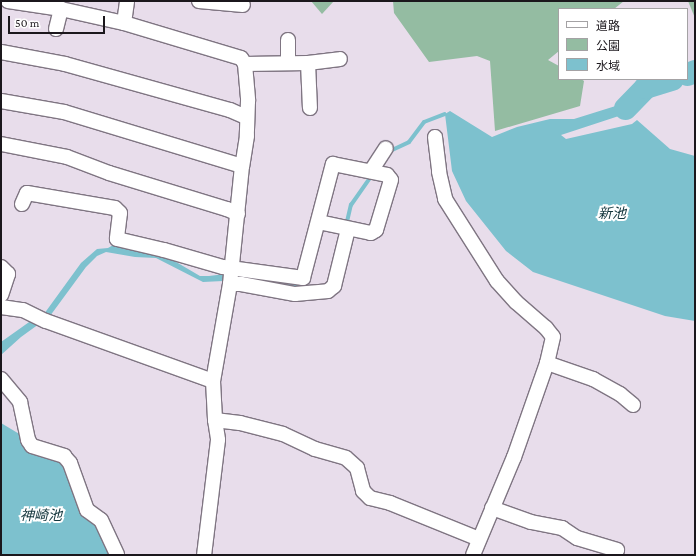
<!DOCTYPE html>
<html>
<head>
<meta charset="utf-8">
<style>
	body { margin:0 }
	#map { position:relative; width:696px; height:556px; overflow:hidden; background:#e8ddeb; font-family:"Crimson Pro","Noto Sans JP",serif }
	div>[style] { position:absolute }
	.green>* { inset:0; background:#94bca2 }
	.water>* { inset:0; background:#7dc1ce }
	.stream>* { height:4px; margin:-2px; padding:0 2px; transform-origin:2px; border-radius:2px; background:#7dc1ce }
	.river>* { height:23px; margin:-11.5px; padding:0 11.5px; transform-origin:11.5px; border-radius:11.5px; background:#7dc1ce }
	.roads { filter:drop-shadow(1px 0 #7f7582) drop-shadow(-1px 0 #7f7582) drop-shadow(0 1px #7f7582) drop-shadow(0 -1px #7f7582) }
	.minor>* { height:14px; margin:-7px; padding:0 7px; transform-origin:7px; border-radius:7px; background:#fff }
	span { translate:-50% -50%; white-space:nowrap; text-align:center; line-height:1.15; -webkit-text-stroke:4px #fff; paint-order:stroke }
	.water-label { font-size:14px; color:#13353c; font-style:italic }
	.frame { position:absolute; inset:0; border:2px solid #1b171c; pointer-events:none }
	.legend { position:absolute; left:558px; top:8px; width:130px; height:72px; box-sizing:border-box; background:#fff; border:1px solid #a4a2a4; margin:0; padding:5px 7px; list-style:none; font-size:12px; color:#1b171c }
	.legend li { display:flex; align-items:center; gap:8px; height:20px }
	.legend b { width:20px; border:1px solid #a4a2a4 }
	.scale { position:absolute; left:8px; top:16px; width:97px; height:18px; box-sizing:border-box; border:2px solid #1b171c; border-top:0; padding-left:5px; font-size:12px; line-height:14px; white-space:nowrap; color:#1b171c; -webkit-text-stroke:3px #fff; paint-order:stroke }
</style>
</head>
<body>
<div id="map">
	<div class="green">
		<i style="clip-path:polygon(311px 1px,334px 1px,322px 14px)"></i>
		<i style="clip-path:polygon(393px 1px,624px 1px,614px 9px,559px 9px,559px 51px,548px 60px,559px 66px,559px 79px,581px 79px,584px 81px,580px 106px,495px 131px,490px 61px,477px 56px,429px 62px,394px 13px)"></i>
		<i style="clip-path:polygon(688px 1px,695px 1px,695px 18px)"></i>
	</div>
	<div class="water">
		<i style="clip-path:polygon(622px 104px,628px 113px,561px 135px,566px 139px,632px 124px,637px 120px,670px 149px,695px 156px,695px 321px,665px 316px,533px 272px,506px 251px,466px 201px,452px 171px,445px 114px,450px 111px,492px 137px,517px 127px,550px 119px,574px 119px)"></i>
		<i style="clip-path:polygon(115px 244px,143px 248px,171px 259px,200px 276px,209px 276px,225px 274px,223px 281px,203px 282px,156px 258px,135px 257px,106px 252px,97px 256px,86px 267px,50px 316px,21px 337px,1px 355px,1px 342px,32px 320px,44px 314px,81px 263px,97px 249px,108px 248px)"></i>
		<i style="clip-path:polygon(1px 423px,61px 459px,98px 521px,112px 555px,1px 555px)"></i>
	</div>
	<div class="stream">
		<i style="left:390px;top:151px;width:21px;rotate:-25deg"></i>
		<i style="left:409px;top:142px;width:25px;rotate:-53deg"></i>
		<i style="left:424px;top:122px;width:22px;rotate:-21deg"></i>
		<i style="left:346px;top:226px;width:22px;rotate:-77deg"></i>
		<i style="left:351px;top:205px;width:38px;rotate:-55deg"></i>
		<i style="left:256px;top:280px;width:53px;rotate:7.5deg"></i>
	</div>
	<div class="river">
		<i style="left:687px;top:74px;width:9px;rotate:-21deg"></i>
		<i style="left:625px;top:108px;width:29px;rotate:-46deg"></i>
		<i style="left:645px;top:87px;width:28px;rotate:-17deg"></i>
	</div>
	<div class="roads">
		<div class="minor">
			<i style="left:8px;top:1px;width:54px;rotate:8.6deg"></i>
			<i style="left:61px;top:9px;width:65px;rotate:12.5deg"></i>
			<i style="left:124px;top:23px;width:122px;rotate:16.7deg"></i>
			<i style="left:241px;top:58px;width:7px;rotate:56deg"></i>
			<i style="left:245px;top:64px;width:37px;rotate:85deg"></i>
			<i style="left:248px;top:101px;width:35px;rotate:92deg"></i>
			<i style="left:247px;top:136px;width:30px;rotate:99deg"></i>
			<i style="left:242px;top:166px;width:119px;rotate:95.8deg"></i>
			<i style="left:230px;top:284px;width:98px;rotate:99.9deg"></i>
			<i style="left:199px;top:1px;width:44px;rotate:5.2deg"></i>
			<i style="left:124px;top:23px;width:22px;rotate:-82deg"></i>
			<i style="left:56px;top:29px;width:21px;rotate:-76deg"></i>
			<i style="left:288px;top:40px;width:22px;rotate:90deg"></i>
			<i style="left:1px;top:52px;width:65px;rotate:10.6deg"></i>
			<i style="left:65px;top:64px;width:171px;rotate:15.6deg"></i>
			<i style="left:230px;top:110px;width:17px;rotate:24deg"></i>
			<i style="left:308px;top:63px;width:45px;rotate:87.5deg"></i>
			<i style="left:245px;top:64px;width:63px;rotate:-0.9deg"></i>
			<i style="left:308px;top:63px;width:32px;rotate:-7deg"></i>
			<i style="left:1px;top:101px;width:64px;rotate:9.9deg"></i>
			<i style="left:64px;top:112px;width:186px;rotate:16.9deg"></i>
			<i style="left:435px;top:137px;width:35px;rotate:83deg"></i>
			<i style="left:439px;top:172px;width:28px;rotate:77deg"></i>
			<i style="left:445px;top:199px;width:97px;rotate:57.6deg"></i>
			<i style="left:497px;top:281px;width:28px;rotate:48deg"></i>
			<i style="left:516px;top:302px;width:40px;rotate:41deg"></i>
			<i style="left:546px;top:328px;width:11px;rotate:52deg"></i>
			<i style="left:553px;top:337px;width:27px;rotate:103deg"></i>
			<i style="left:547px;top:363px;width:100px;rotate:109.3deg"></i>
			<i style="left:514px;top:457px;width:106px;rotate:112.7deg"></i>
			<i style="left:1px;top:144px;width:67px;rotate:11.1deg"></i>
			<i style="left:67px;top:157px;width:45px;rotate:20.9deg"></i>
			<i style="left:109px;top:173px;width:123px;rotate:17deg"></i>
			<i style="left:227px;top:209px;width:12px;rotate:24deg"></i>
			<i style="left:371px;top:171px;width:27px;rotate:-57deg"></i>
			<i style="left:22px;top:204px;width:12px;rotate:-66deg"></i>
			<i style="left:27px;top:193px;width:89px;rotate:9.7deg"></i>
			<i style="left:115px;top:208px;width:7px;rotate:45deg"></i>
			<i style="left:120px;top:213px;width:26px;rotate:97deg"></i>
			<i style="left:117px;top:239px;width:48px;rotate:13.2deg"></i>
			<i style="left:164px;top:250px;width:61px;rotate:16.1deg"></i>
			<i style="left:223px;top:267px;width:81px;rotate:7.8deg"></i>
			<i style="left:303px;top:278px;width:118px;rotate:-75.3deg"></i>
			<i style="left:333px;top:164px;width:55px;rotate:11.5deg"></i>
			<i style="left:387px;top:175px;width:6px;rotate:51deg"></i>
			<i style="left:391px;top:180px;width:52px;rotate:106.7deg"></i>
			<i style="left:376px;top:230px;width:6px;rotate:149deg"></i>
			<i style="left:371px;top:233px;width:53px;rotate:-168.1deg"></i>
			<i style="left:1px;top:267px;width:10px;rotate:45deg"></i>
			<i style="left:8px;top:274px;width:22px;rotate:108deg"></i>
			<i style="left:230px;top:284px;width:11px"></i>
			<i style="left:241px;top:284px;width:55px;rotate:10.5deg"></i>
			<i style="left:295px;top:294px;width:33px;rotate:-5deg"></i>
			<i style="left:328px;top:291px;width:8px;rotate:-40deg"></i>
			<i style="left:334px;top:286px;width:59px;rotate:-76.2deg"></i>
			<i style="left:1px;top:307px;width:22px;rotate:8deg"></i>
			<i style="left:23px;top:310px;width:25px;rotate:26deg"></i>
			<i style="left:46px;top:321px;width:177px;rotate:19.8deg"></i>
			<i style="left:213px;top:381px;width:39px;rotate:87deg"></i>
			<i style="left:215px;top:420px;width:20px;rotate:81deg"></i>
			<i style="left:218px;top:440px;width:116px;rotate:96.9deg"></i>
			<i style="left:547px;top:363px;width:49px;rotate:19.2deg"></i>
			<i style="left:593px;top:379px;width:31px;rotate:29deg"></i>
			<i style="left:620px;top:394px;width:17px;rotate:40deg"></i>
			<i style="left:1px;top:379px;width:30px;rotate:50deg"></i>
			<i style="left:20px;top:402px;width:39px;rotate:78deg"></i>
			<i style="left:28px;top:440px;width:7px;rotate:56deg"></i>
			<i style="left:32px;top:446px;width:34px;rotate:17deg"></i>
			<i style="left:64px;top:456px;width:9px;rotate:49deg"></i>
			<i style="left:70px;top:463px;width:50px;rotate:70.1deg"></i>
			<i style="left:87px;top:510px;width:17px;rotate:36deg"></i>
			<i style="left:101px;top:520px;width:38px;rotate:65deg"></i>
			<i style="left:215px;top:420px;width:25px;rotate:7deg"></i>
			<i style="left:240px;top:423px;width:44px;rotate:14.3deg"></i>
			<i style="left:283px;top:434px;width:35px;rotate:25deg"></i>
			<i style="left:315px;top:449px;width:32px;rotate:16deg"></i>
			<i style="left:346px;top:458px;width:15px;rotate:42deg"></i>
			<i style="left:357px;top:468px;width:24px;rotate:75deg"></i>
			<i style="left:363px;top:491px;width:10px;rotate:45deg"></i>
			<i style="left:370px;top:498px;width:21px;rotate:14deg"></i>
			<i style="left:390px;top:503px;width:96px;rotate:22deg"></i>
			<i style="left:492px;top:508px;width:41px;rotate:19.7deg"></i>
			<i style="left:531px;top:522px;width:32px;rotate:11deg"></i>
			<i style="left:562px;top:528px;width:18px;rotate:34deg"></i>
			<i style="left:577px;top:538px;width:42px;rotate:16.7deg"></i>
		</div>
	</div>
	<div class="water-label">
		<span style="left:612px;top:213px">新池</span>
		<span style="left:41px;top:515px">神崎池</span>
	</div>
	<div class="frame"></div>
	<ul class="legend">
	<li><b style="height:5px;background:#fff"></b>道路</li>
	<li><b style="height:11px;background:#94bca2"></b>公園</li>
	<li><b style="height:11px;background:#7dc1ce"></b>水域</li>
	</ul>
	<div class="scale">50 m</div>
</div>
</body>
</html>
